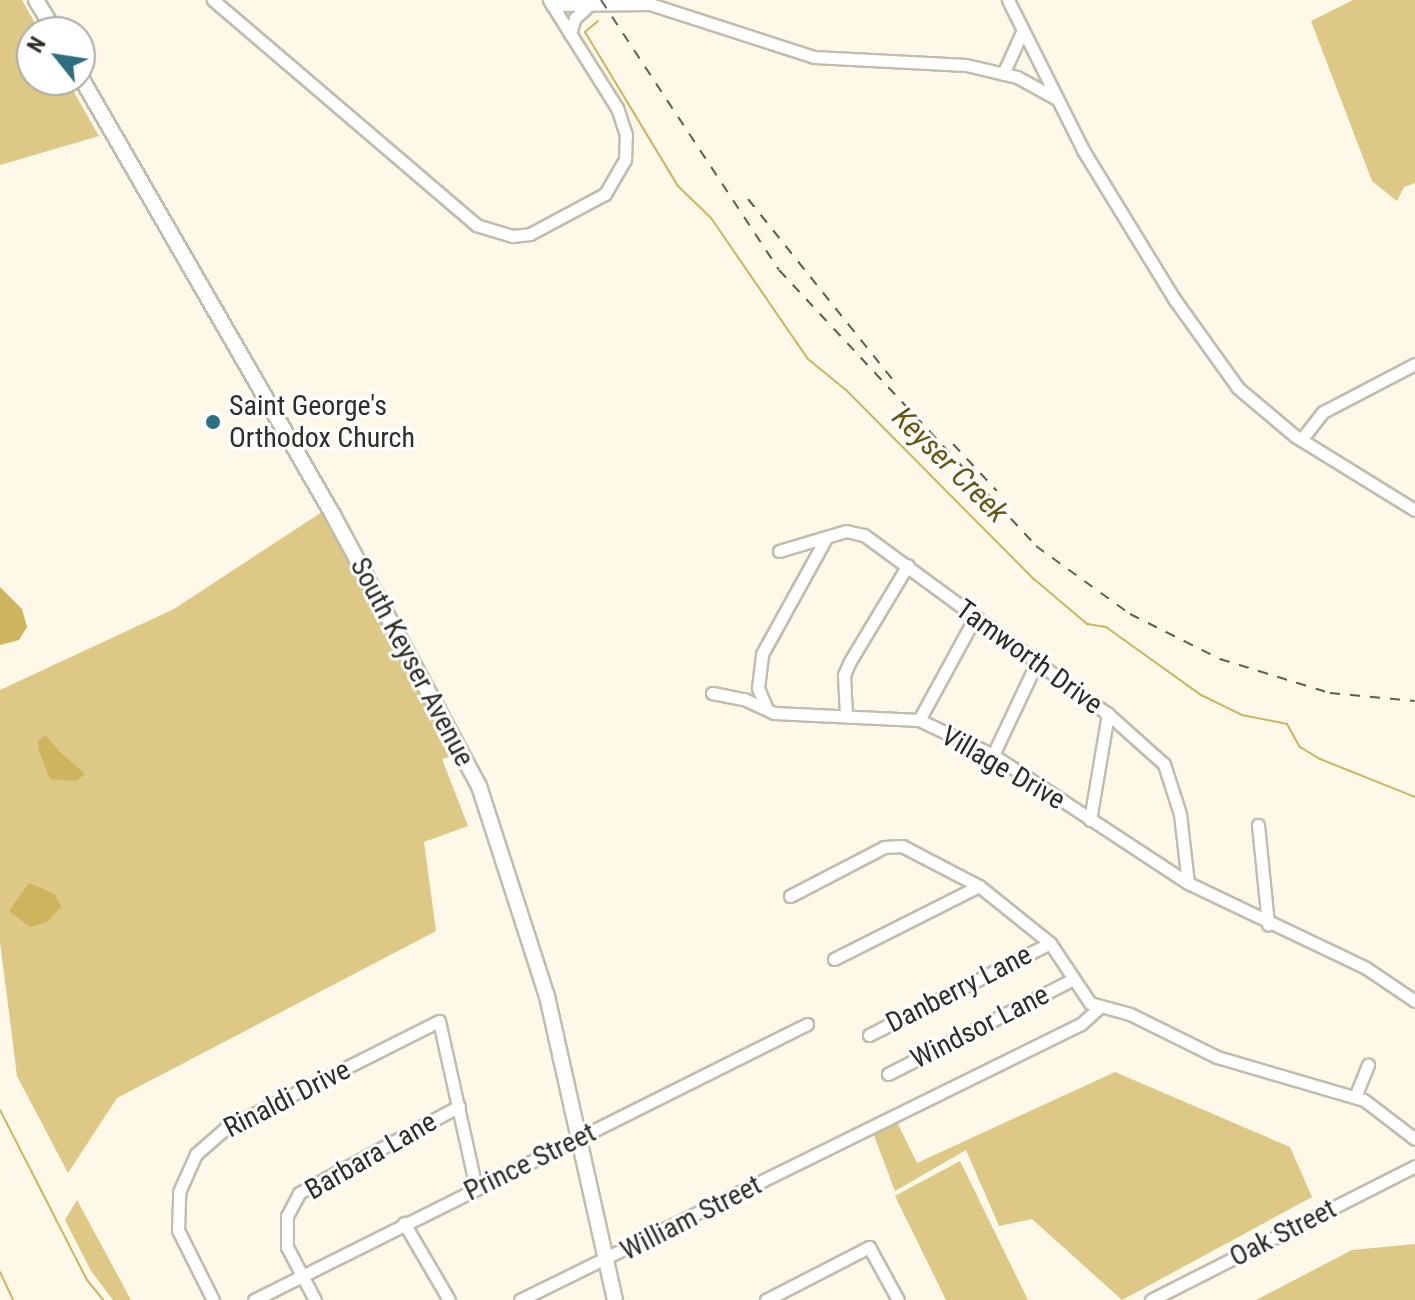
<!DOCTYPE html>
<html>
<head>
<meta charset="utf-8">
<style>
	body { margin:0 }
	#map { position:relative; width:1415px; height:1300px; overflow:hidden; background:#fdf8e7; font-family:"Roboto Condensed",sans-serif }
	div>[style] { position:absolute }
	.green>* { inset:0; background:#ddc885 }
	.water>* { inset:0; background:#ceb45d }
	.stream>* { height:2px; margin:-1px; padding:0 1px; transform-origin:1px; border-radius:1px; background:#ceb45d }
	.roads { filter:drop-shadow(2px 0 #c1bdad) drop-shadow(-2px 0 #c1bdad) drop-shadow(0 2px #c1bdad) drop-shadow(0 -2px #c1bdad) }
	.minor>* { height:11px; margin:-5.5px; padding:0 5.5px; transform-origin:5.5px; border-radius:5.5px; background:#fff }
	.major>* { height:14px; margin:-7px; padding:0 7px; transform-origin:7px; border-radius:7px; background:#fff }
	.rail>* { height:2px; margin-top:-1px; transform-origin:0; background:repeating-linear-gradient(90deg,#605d55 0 10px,transparent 0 20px) }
	.dots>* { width:22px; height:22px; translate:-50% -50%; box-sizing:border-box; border:4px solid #fff; border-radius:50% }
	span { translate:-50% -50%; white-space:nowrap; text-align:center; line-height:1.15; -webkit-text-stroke:6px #fff; paint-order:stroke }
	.poi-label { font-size:28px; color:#2f2d27 }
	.left { translate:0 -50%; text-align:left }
	.street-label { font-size:28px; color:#2f2d27 }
	.water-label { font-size:30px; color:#675612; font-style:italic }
	.north { position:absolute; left:16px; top:16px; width:80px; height:80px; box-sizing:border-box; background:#fff; border:2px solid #acaba9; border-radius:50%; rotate:300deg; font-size:22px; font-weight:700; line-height:32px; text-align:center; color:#2f2d27 }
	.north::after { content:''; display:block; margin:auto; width:28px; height:36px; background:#2c6f81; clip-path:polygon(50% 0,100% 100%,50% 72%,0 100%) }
</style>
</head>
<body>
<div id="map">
	<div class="green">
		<i style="clip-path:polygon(0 0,22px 0,40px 32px,32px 32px,32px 80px,67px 80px,99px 136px,0 165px)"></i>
		<i style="clip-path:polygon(1353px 0,1415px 0,1415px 183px,1404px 187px,1397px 201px,1372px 181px,1311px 21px)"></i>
		<i style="clip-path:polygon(322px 512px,456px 755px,442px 759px,468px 826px,424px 842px,436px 931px,117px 1098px,68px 1173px,17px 1076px,0 942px,0 690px,174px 609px)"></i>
		<i style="clip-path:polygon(1115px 1072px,1290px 1147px,1312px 1197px,1122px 1300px,1032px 1219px,999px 1226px,966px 1150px,895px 1191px,873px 1133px,897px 1122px,917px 1163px)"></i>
		<i style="clip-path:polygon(960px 1161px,1028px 1300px,946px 1300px,895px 1196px)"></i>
		<i style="clip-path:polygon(77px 1200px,131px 1300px,113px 1300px,91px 1271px,65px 1220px)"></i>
		<i style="clip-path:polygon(1415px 1244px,1415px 1300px,1256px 1300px,1352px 1250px)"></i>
	</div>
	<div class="water">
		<i style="clip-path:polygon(0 587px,22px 609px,27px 627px,19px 640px,0 645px)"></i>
		<i style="clip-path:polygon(45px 735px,59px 751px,85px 774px,76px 781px,50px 779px,39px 751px,38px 741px)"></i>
		<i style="clip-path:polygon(29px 883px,55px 894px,61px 907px,47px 922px,30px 927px,9px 911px)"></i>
	</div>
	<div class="stream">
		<i style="left:598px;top:21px;width:17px;rotate:140deg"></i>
		<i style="left:585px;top:32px;width:180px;rotate:58.9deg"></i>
		<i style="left:678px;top:186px;width:46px;rotate:44.1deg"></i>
		<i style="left:711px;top:218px;width:171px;rotate:55.5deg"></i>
		<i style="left:808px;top:359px;width:49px;rotate:39.2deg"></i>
		<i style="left:846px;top:390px;width:267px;rotate:45.2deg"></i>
		<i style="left:1034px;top:579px;width:70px;rotate:40.3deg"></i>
		<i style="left:1087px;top:624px;width:19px;rotate:9deg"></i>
		<i style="left:1106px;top:627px;width:117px;rotate:35.6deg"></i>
		<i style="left:1201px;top:695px;width:46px;rotate:26deg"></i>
		<i style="left:1242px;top:715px;width:46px;rotate:11.3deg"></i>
		<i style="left:1287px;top:724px;width:26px;rotate:61deg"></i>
		<i style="left:1300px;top:747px;width:23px;rotate:31deg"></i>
		<i style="left:1320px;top:759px;width:102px;rotate:21.8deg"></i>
		<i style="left:0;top:1110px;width:191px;rotate:62.9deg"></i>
		<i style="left:87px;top:1280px;width:26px;rotate:51deg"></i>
		<i style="left:0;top:1272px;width:31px;rotate:65deg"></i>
	</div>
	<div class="roads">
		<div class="minor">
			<i style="left:213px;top:0;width:346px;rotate:40.5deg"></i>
			<i style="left:476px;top:225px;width:38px;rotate:17deg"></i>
			<i style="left:512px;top:236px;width:18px;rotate:-6deg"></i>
			<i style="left:530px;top:234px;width:85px;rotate:-28.1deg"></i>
			<i style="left:605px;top:194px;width:39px;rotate:-60deg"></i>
			<i style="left:625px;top:160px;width:25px;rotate:-88deg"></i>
			<i style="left:626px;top:135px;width:28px;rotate:-108deg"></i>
			<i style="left:617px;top:108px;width:128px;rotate:-122.2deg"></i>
			<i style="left:1008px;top:0;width:168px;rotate:63.4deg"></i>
			<i style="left:1083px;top:150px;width:176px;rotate:58.5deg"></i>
			<i style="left:1175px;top:300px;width:108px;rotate:54.4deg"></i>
			<i style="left:1238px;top:388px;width:75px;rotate:40.1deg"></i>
			<i style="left:1295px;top:436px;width:141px;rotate:31.7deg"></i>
			<i style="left:552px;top:5px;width:98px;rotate:-0.6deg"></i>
			<i style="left:650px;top:4px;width:172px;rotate:17.9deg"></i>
			<i style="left:814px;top:57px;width:152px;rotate:3deg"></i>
			<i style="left:966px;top:65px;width:52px;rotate:13.2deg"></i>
			<i style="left:1017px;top:77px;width:46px;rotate:28.8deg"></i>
			<i style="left:570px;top:34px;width:17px;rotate:-73deg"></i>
			<i style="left:575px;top:18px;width:15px;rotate:-42deg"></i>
			<i style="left:1003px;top:74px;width:48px;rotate:-65.6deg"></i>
			<i style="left:1301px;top:440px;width:36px;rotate:-52deg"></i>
			<i style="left:1323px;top:412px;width:104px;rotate:-27.6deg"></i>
			<i style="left:779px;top:551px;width:70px;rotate:-16.6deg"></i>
			<i style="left:846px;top:531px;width:18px;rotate:13deg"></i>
			<i style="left:864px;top:535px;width:303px;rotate:36.3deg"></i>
			<i style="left:1108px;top:714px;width:75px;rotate:41.8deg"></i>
			<i style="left:1164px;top:764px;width:52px;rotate:72.3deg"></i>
			<i style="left:1180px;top:814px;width:69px;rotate:83.4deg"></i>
			<i style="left:712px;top:693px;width:33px;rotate:11deg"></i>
			<i style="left:744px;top:699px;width:33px;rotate:25deg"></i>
			<i style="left:774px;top:713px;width:145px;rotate:2.8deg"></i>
			<i style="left:919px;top:720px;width:82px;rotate:25.3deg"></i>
			<i style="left:993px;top:755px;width:233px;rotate:33.3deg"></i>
			<i style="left:1188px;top:883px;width:197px;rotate:25.5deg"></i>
			<i style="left:1366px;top:968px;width:59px;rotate:34deg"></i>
			<i style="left:766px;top:707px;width:21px;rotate:-113deg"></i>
			<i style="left:758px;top:688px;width:34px;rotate:-83deg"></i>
			<i style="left:762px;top:654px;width:132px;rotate:-61.1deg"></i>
			<i style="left:846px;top:715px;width:40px;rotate:-92.9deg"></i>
			<i style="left:844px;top:675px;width:13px;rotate:-67deg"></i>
			<i style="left:849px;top:663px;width:114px;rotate:-59deg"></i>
			<i style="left:919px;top:720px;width:115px;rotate:-61.4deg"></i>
			<i style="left:993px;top:755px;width:103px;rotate:-64.7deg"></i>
			<i style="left:1090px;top:820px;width:108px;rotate:-80.4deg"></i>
			<i style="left:1258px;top:825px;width:100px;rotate:84.2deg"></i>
			<i style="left:790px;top:896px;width:106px;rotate:-27.5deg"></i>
			<i style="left:884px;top:847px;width:18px;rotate:-3deg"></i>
			<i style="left:902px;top:846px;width:87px;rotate:27.5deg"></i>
			<i style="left:979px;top:886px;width:91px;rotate:38.8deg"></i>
			<i style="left:1050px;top:943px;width:72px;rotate:56.3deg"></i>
			<i style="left:1090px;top:1003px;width:41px;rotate:15.4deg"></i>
			<i style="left:1130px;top:1014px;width:97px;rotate:26.3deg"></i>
			<i style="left:1217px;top:1057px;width:153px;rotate:16.3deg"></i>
			<i style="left:1364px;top:1100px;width:64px;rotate:37.4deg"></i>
			<i style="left:834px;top:959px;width:162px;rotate:-26.7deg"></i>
			<i style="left:869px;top:1035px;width:203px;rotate:-26.9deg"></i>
			<i style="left:888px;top:1074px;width:207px;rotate:-27.1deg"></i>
			<i style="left:1355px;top:1097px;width:35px;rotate:-68deg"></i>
			<i style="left:404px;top:1223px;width:89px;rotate:59.7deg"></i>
			<i style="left:213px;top:1300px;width:78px;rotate:-116.6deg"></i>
			<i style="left:178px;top:1230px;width:38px;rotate:-88deg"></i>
			<i style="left:179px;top:1192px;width:42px;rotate:-65.9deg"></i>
			<i style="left:196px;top:1154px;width:40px;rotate:-41deg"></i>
			<i style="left:226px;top:1128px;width:238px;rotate:-26.7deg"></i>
			<i style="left:439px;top:1021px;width:171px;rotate:77.5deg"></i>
			<i style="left:254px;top:1300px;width:618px;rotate:-26.52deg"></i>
			<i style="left:315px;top:1300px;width:60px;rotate:-117.8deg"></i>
			<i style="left:287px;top:1247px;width:31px;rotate:-90deg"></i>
			<i style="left:287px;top:1216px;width:26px;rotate:-62deg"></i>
			<i style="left:299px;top:1193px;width:182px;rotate:-28.5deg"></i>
			<i style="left:520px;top:1300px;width:625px;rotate:-26.2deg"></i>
			<i style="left:1081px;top:1024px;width:24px;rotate:-42deg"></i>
			<i style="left:766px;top:1300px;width:116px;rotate:-27.2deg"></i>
			<i style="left:869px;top:1247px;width:60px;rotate:61.3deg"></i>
			<i style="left:1151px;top:1300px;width:296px;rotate:-26.9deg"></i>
		</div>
		<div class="major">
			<i style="left:36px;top:0;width:37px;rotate:59deg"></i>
			<i style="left:80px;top:76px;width:507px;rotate:60.04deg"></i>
			<i style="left:333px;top:515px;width:308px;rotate:61.7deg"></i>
			<i style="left:479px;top:786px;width:221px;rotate:72.1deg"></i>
			<i style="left:547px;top:996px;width:312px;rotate:77.4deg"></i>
		</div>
	</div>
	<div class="rail">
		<i style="left:601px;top:0;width:323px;rotate:56.6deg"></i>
		<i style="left:779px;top:270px;width:377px;rotate:47deg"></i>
		<i style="left:1036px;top:546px;width:116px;rotate:35.9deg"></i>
		<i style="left:1130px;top:614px;width:101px;rotate:26.6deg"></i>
		<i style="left:1220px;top:659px;width:115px;rotate:17.2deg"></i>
		<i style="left:1330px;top:693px;width:85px;rotate:5.4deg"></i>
		<i style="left:748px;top:199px;width:232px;rotate:51.3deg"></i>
		<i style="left:953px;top:444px;width:64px;rotate:46.9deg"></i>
	</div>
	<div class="dots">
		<i style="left:213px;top:422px;background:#2c6f81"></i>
	</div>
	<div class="poi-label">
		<span class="left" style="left:229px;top:422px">Saint George's<br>Orthodox Church</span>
	</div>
	<div class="street-label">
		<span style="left:1029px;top:657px;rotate:36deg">Tamworth Drive</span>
		<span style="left:412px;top:662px;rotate:62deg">South Keyser Avenue</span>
		<span style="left:1003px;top:768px;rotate:30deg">Village Drive</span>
		<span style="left:959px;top:989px;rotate:-27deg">Danberry Lane</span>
		<span style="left:980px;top:1027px;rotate:-27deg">Windsor Lane</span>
		<span style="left:287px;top:1099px;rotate:-27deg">Rinaldi Drive</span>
		<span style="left:371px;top:1156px;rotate:-30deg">Barbara Lane</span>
		<span style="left:530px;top:1162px;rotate:-26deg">Prince Street</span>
		<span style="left:691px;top:1218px;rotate:-27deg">William Street</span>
		<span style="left:1283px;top:1233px;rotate:-27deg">Oak Street</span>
	</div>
	<div class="water-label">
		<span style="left:950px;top:465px;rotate:45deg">Keyser Creek</span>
	</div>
	<div class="north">N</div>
</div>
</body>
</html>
